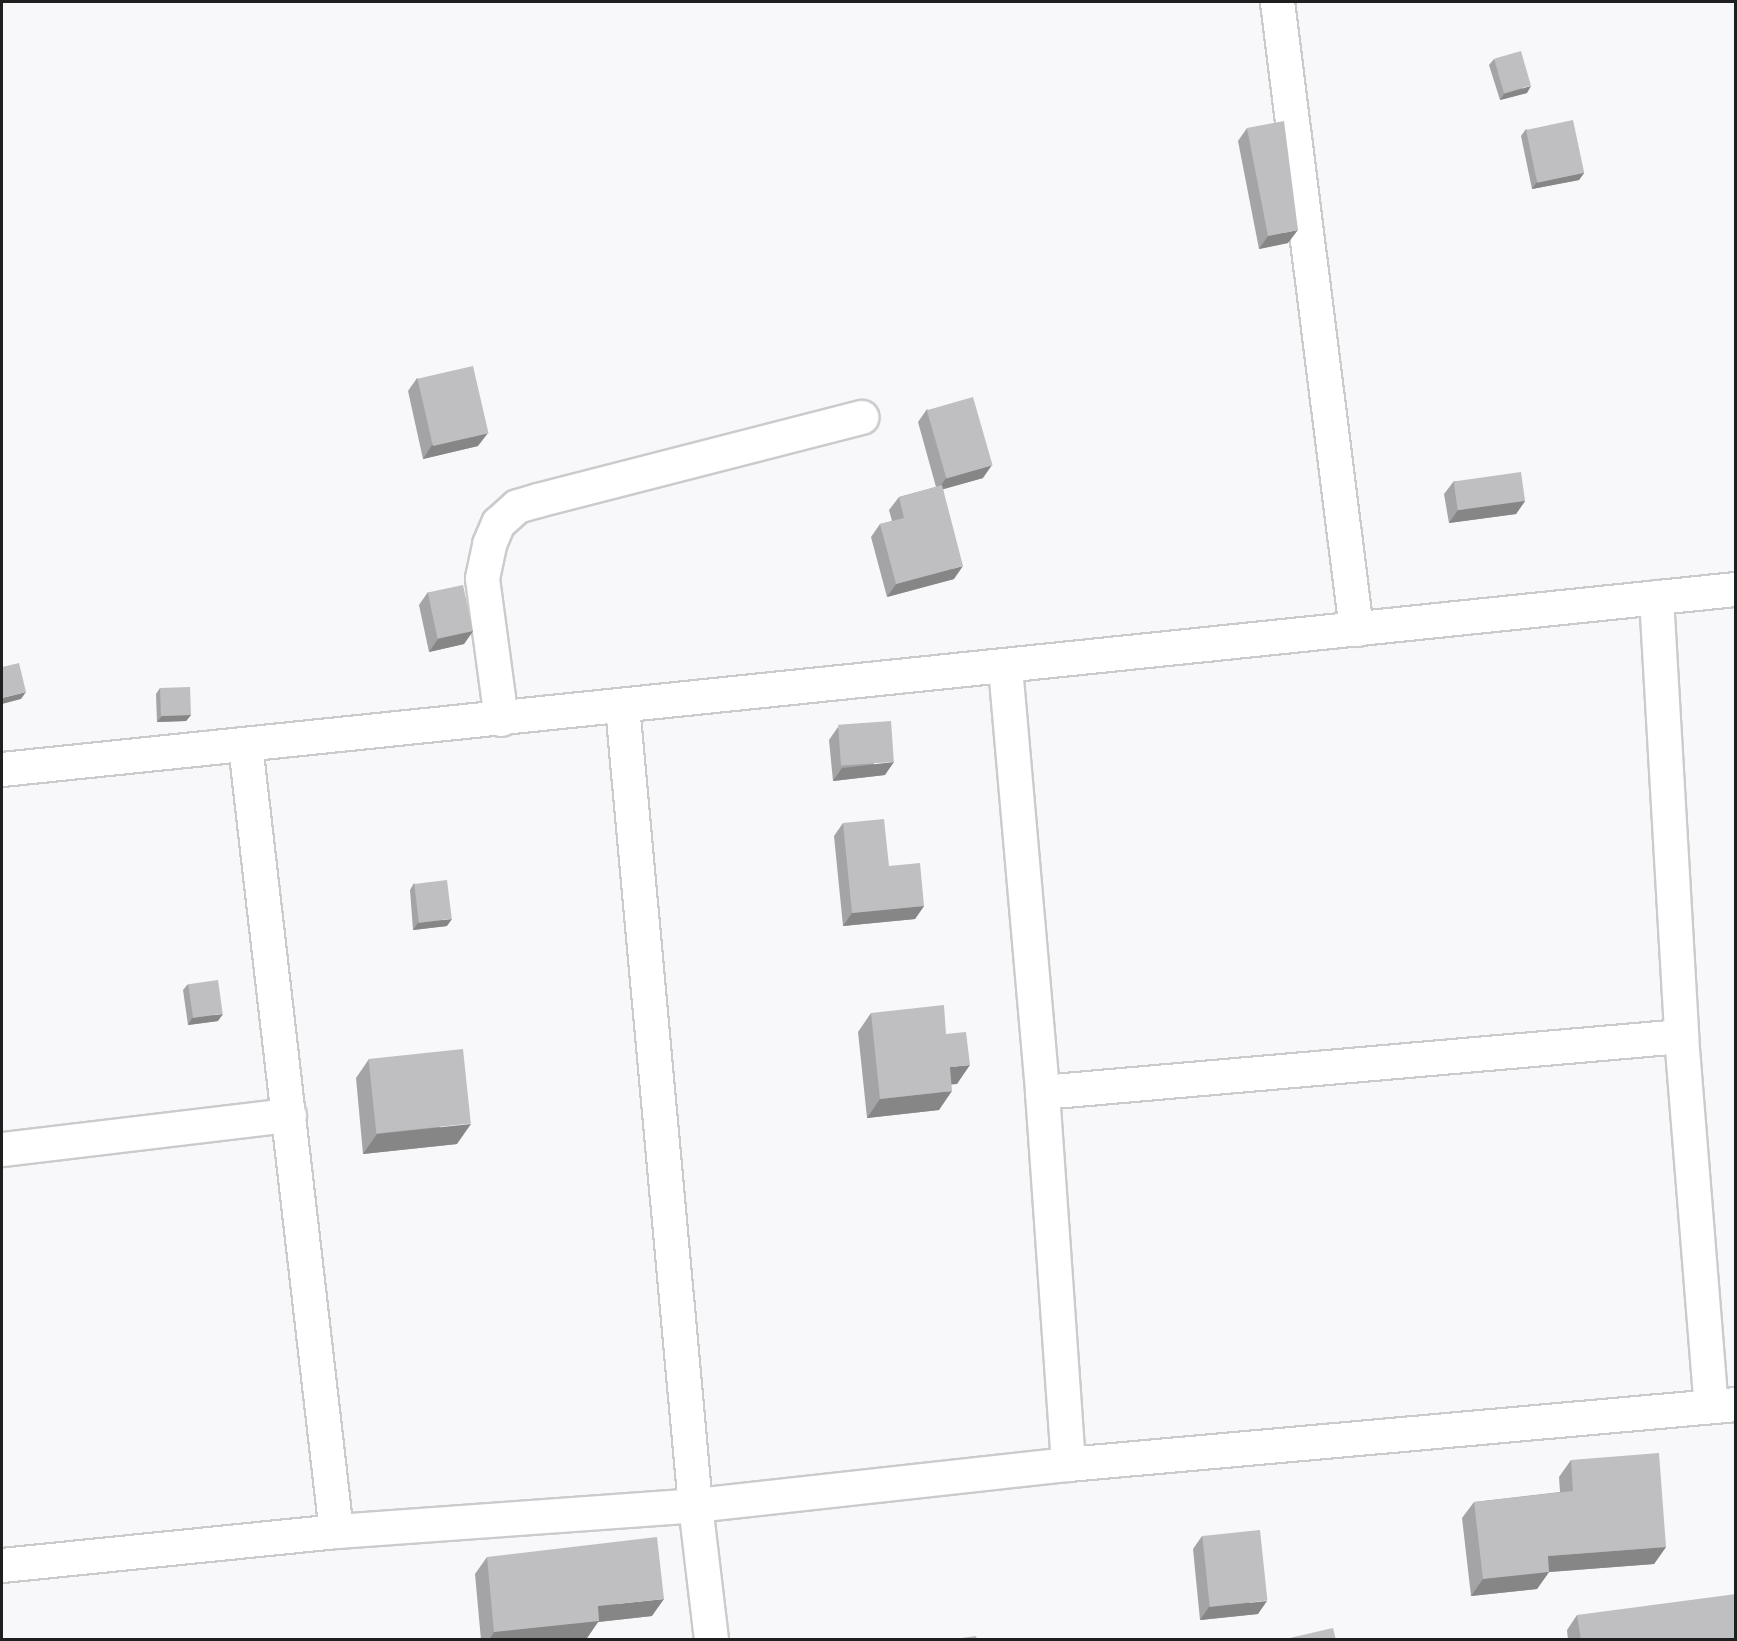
<!DOCTYPE html>
<html>
<head>
<meta charset="utf-8">
<style>
	body { margin:0 }
	#map { position:relative; width:1737px; height:1641px; overflow:hidden; background:#f8f8fb; font-family:Arial,sans-serif }
	div>[style] { position:absolute }
	.roads { filter:drop-shadow(2px 0 #cbcbce) drop-shadow(-2px 0 #cbcbce) drop-shadow(0 2px #cbcbce) drop-shadow(0 -2px #cbcbce) }
	.minor>* { height:33px; margin:-16.5px; padding:0 16.5px; transform-origin:16.5px; border-radius:16.5px; background:#fff }
	.wall>* { inset:0; background:#a4a4a6 }
	.shaded-wall>* { inset:0; background:#868687 }
	.building>* { inset:0; background:#bfbfc1; transform-origin:0 0 }
	span { translate:-50% -50%; white-space:nowrap; text-align:center; line-height:1.15; -webkit-text-stroke:6px #fff; paint-order:stroke }
	.frame { position:absolute; inset:0; border:3px solid #1f1f20; pointer-events:none }
</style>
</head>
<body>
<div id="map">
	<div class="roads">
		<div class="minor">
			<i style="left:1277px;top:2px;width:632px;rotate:82.82deg"></i>
			<i style="left:1656px;top:597px;width:440px;rotate:86.7deg"></i>
			<i style="left:1681px;top:1036px;width:371px;rotate:85.4deg"></i>
			<i style="left:1005px;top:667px;width:427px;rotate:85deg"></i>
			<i style="left:1042px;top:1092px;width:373px;rotate:86deg"></i>
			<i style="left:622px;top:706px;width:802px;rotate:84.78deg"></i>
			<i style="left:695px;top:1505px;width:136px;rotate:83.2deg"></i>
			<i style="left:501px;top:719px;width:142px;rotate:-97.7deg"></i>
			<i style="left:482px;top:578px;width:35px;rotate:-78deg"></i>
			<i style="left:489px;top:544px;width:23px;rotate:-67deg"></i>
			<i style="left:498px;top:523px;width:25px;rotate:-42deg"></i>
			<i style="left:517px;top:506px;width:22px;rotate:-16deg"></i>
			<i style="left:538px;top:500px;width:334px;rotate:-14.4deg"></i>
			<i style="left:245px;top:745px;width:791px;rotate:83.4deg"></i>
			<i style="left:2px;top:769px;width:1743px;rotate:-5.93deg"></i>
			<i style="left:1042px;top:1092px;width:641px;rotate:-5.01deg"></i>
			<i style="left:2px;top:1149px;width:289px;rotate:-6.8deg"></i>
			<i style="left:2px;top:1565px;width:336px;rotate:-5.8deg"></i>
			<i style="left:336px;top:1531px;width:360px;rotate:-4.1deg"></i>
			<i style="left:695px;top:1505px;width:375px;rotate:-6.3deg"></i>
			<i style="left:1068px;top:1464px;width:671px;rotate:-5.13deg"></i>
		</div>
	</div>
	<div class="wall">
		<i style="clip-path:polygon(1494px 59px,1527px 93px,1500px 100px,1489px 65px)"></i>
		<i style="clip-path:polygon(1247px 128px,1288px 243px,1259px 249px,1238px 141px)"></i>
		<i style="clip-path:polygon(1526px 129px,1584px 173px,1579px 180px,1532px 189px,1521px 136px)"></i>
		<i style="clip-path:polygon(417px 378px,478px 446px,423px 459px,408px 391px)"></i>
		<i style="clip-path:polygon(927px 409px,983px 478px,943px 489px,954px 579px,887px 597px,871px 537px,880px 524px,892px 521px,889px 510px,899px 497px,936px 487px,918px 422px)"></i>
		<i style="clip-path:polygon(1454px 481px,1525px 501px,1516px 514px,1449px 523px,1444px 494px)"></i>
		<i style="clip-path:polygon(428px 592px,473px 631px,464px 644px,429px 652px,419px 605px)"></i>
		<i style="clip-path:polygon(160px 688px,191px 715px,186px 721px,157px 722px,156px 694px)"></i>
		<i style="clip-path:polygon(838px 727px,885px 775px,833px 781px,829px 740px)"></i>
		<i style="clip-path:polygon(843px 823px,889px 866px,924px 906px,915px 919px,843px 926px,834px 836px)"></i>
		<i style="clip-path:polygon(414px 883px,447px 926px,413px 930px,410px 890px)"></i>
		<i style="clip-path:polygon(188px 984px,218px 1021px,188px 1025px,183px 990px)"></i>
		<i style="clip-path:polygon(871px 1013px,946px 1034px,957px 1084px,951px 1084px,939px 1110px,867px 1118px,858px 1032px)"></i>
		<i style="clip-path:polygon(369px 1059px,457px 1144px,363px 1154px,356px 1078px)"></i>
		<i style="clip-path:polygon(1571px 1460px,1666px 1547px,1654px 1564px,1549px 1572px,1537px 1589px,1471px 1596px,1462px 1518px,1474px 1502px,1560px 1492px,1559px 1477px)"></i>
		<i style="clip-path:polygon(1202px 1536px,1258px 1614px,1200px 1620px,1193px 1549px)"></i>
		<i style="clip-path:polygon(487px 1557px,652px 1616px,598px 1622px,587px 1638px,574px 1640px,481px 1640px,475px 1574px)"></i>
		<i style="clip-path:polygon(1577px 1615px,1736px 1640px,1568px 1640px,1567px 1630px)"></i>
	</div>
	<div class="shaded-wall">
		<i style="clip-path:polygon(1531px 86px,1527px 93px,1500px 100px,1504px 94px)"></i>
		<i style="clip-path:polygon(1584px 173px,1579px 180px,1532px 189px,1537px 182px)"></i>
		<i style="clip-path:polygon(1298px 230px,1288px 243px,1259px 249px,1268px 236px)"></i>
		<i style="clip-path:polygon(488px 433px,478px 446px,423px 459px,432px 445px)"></i>
		<i style="clip-path:polygon(992px 465px,983px 478px,937px 491px,946px 478px)"></i>
		<i style="clip-path:polygon(1525px 501px,1516px 514px,1449px 523px,1458px 510px)"></i>
		<i style="clip-path:polygon(963px 566px,954px 579px,887px 597px,896px 584px)"></i>
		<i style="clip-path:polygon(473px 631px,464px 644px,429px 652px,438px 639px)"></i>
		<i style="clip-path:polygon(26px 692px,21px 699px,2px 704px,2px 698px)"></i>
		<i style="clip-path:polygon(191px 715px,186px 721px,157px 722px,162px 716px)"></i>
		<i style="clip-path:polygon(894px 762px,885px 775px,833px 781px,842px 768px)"></i>
		<i style="clip-path:polygon(924px 906px,915px 919px,843px 926px,852px 913px)"></i>
		<i style="clip-path:polygon(452px 919px,447px 926px,413px 930px,418px 923px)"></i>
		<i style="clip-path:polygon(223px 1014px,218px 1021px,188px 1025px,192px 1018px)"></i>
		<i style="clip-path:polygon(970px 1065px,957px 1084px,936px 1086px,950px 1067px)"></i>
		<i style="clip-path:polygon(952px 1091px,939px 1110px,867px 1118px,880px 1099px)"></i>
		<i style="clip-path:polygon(471px 1124px,457px 1144px,363px 1154px,377px 1134px)"></i>
		<i style="clip-path:polygon(1666px 1547px,1654px 1564px,1549px 1572px,1537px 1589px,1471px 1596px,1483px 1579px,1548px 1556px)"></i>
		<i style="clip-path:polygon(664px 1599px,652px 1616px,598px 1622px,587px 1638px,574px 1640px,489px 1640px,494px 1632px,598px 1606px)"></i>
		<i style="clip-path:polygon(1267px 1601px,1258px 1614px,1200px 1620px,1209px 1607px)"></i>
	</div>
	<div class="building">
		<i style="left:1521px;top:51px;width:36px;height:28px;rotate:74deg"></i>
		<i style="left:1573px;top:120px;width:54px;height:48px;rotate:78deg"></i>
		<i style="clip-path:polygon(1284px 121px,1298px 230px,1268px 236px,1247px 128px)"></i>
		<i style="left:473px;top:366px;width:69px;height:57px;rotate:77deg"></i>
		<i style="left:973px;top:397px;width:71px;height:48px;rotate:74deg"></i>
		<i style="left:1521px;top:472px;width:29px;height:68px;rotate:82deg"></i>
		<i style="clip-path:polygon(942px 485px,963px 566px,896px 584px,880px 524px,904px 518px,899px 497px)"></i>
		<i style="left:463px;top:585px;width:47px;height:36px;rotate:78deg"></i>
		<i style="clip-path:polygon(19px 663px,26px 692px,2px 698px,2px 667px)"></i>
		<i style="left:190px;top:687px;width:28px;height:30px;rotate:88deg"></i>
		<i style="left:891px;top:721px;width:41px;height:53px;rotate:86deg"></i>
		<i style="clip-path:polygon(884px 819px,889px 866px,920px 863px,924px 906px,852px 913px,843px 823px)"></i>
		<i style="left:447px;top:880px;width:39px;height:33px;rotate:83deg"></i>
		<i style="left:218px;top:980px;width:34px;height:30px;rotate:82deg"></i>
		<i style="clip-path:polygon(944px 1005px,946px 1034px,966px 1032px,970px 1065px,950px 1067px,952px 1091px,880px 1099px,871px 1013px)"></i>
		<i style="left:463px;top:1049px;width:75px;height:95px;rotate:84deg"></i>
		<i style="clip-path:polygon(1659px 1453px,1666px 1547px,1548px 1556px,1549px 1572px,1483px 1579px,1474px 1502px,1573px 1491px,1571px 1460px)"></i>
		<i style="left:1260px;top:1530px;width:71px;height:58px;rotate:84deg"></i>
		<i style="clip-path:polygon(657px 1537px,664px 1599px,598px 1606px,599px 1621px,494px 1632px,487px 1557px)"></i>
		<i style="clip-path:polygon(1736px 1594px,1736px 1640px,1581px 1640px,1577px 1615px)"></i>
		<i style="clip-path:polygon(1333px 1628px,1336px 1640px,1281px 1640px)"></i>
		<i style="clip-path:polygon(976px 1636px,977px 1640px,947px 1640px)"></i>
	</div>
	<div class="frame"></div>
</div>
</body>
</html>
